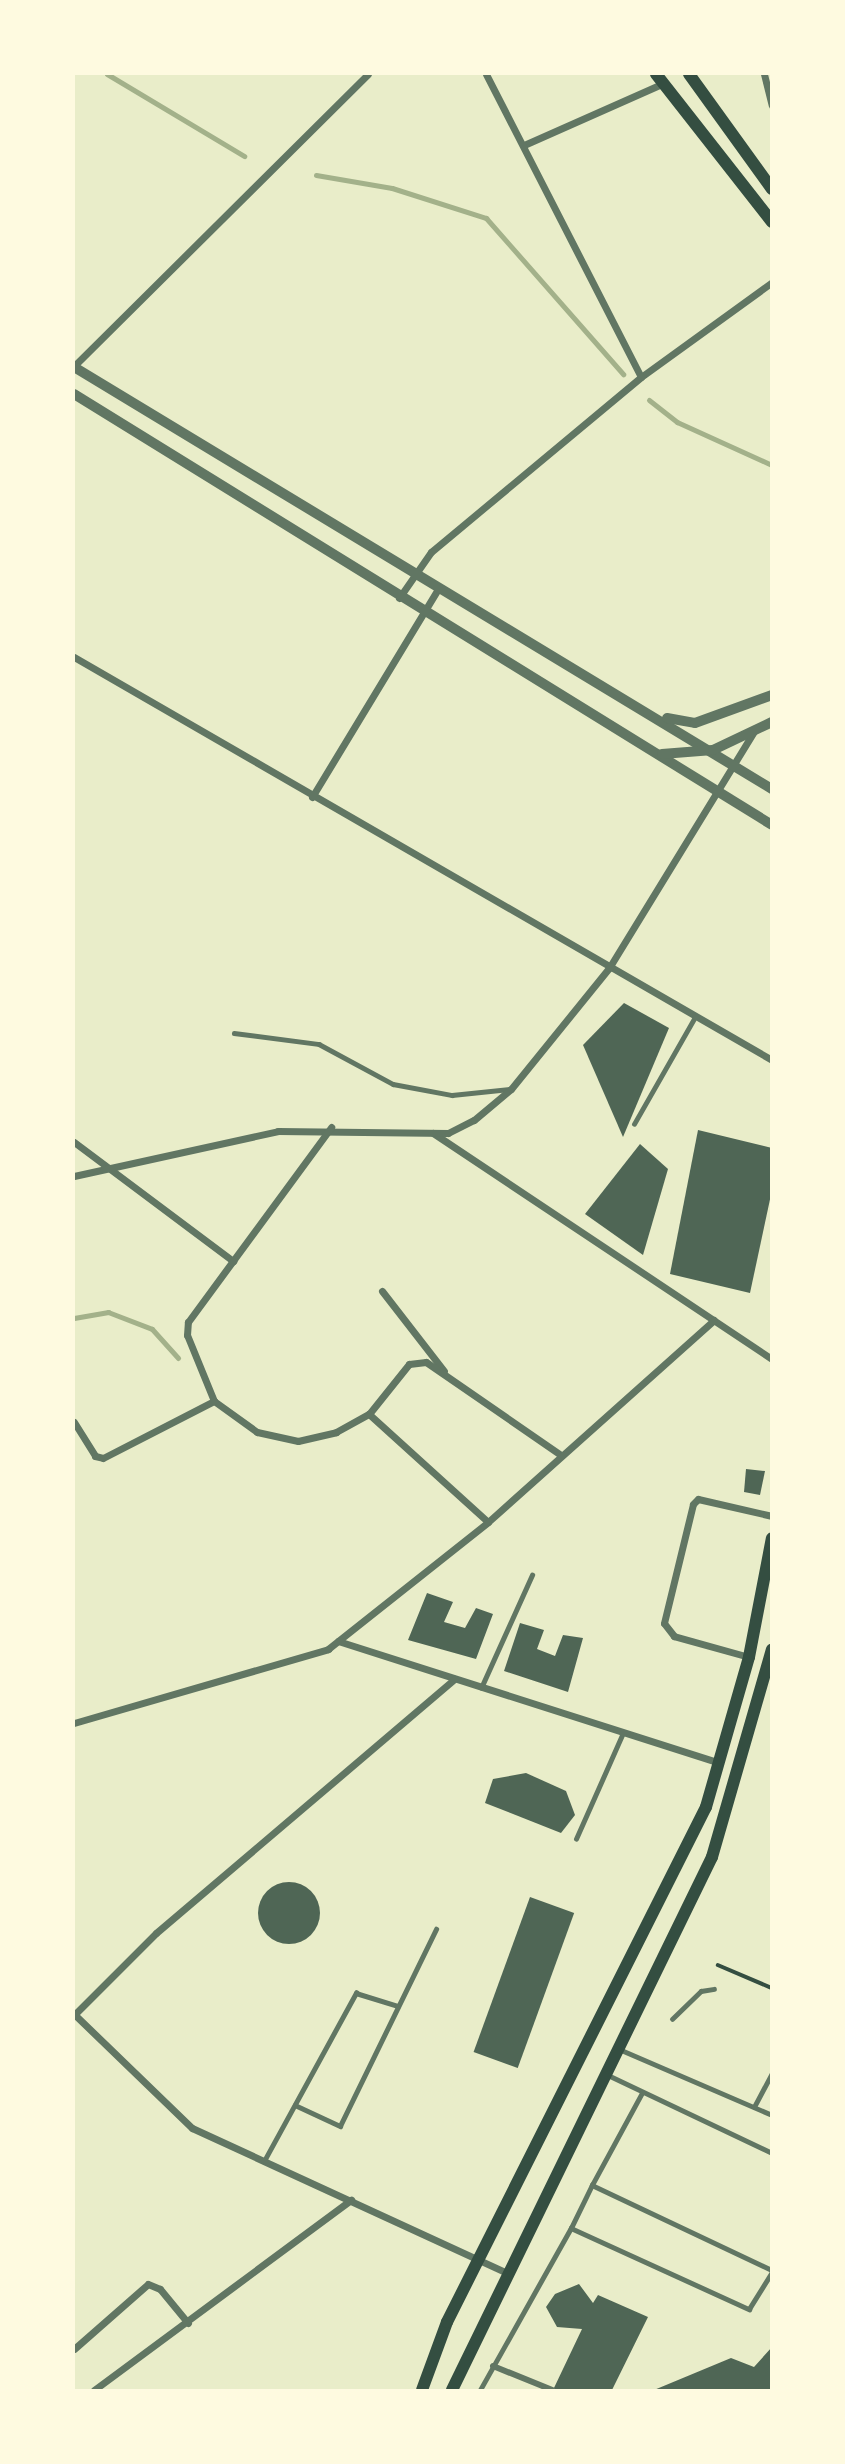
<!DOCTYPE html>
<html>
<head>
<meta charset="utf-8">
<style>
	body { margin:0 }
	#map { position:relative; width:845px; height:2464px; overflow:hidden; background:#e9edc9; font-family:Barlow,sans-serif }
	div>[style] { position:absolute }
	.stream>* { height:5px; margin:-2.5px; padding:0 2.5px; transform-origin:2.5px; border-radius:2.5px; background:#a3b18a }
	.building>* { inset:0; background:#4f6655; transform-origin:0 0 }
	.round { border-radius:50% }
	.path>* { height:3.5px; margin:-1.75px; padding:0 1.75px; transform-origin:1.75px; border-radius:1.75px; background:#344e41 }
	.service>* { height:4.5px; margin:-2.25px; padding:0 2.25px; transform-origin:2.25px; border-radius:2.25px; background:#617663 }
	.pedestrian>* { height:6px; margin:-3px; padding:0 3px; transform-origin:3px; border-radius:3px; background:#617663 }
	.minor>* { height:7px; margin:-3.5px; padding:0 3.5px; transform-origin:3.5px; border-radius:3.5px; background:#617663 }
	.tertiary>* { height:10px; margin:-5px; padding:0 5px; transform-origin:5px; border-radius:5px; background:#617663 }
	.secondary>* { height:12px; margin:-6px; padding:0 6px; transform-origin:6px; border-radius:6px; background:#344e41 }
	span { translate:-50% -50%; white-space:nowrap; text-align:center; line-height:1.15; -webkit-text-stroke:5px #fefae0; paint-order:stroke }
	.frame { position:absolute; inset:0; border:75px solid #fefae0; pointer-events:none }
</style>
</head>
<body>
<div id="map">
	<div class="stream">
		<i style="left:107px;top:74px;width:160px;rotate:30.9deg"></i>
		<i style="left:316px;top:175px;width:77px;rotate:9.7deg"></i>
		<i style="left:392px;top:188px;width:99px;rotate:17.7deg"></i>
		<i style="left:486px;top:218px;width:208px;rotate:48.7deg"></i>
		<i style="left:649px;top:400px;width:36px;rotate:38deg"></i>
		<i style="left:677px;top:422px;width:104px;rotate:24.4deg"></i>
		<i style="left:74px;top:1318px;width:35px;rotate:-10deg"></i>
		<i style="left:108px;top:1312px;width:47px;rotate:21.1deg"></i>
		<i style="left:152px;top:1329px;width:39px;rotate:48deg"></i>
	</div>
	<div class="building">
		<i style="clip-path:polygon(624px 1003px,669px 1028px,623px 1137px,583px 1045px)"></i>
		<i style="clip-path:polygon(698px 1130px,772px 1148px,772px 1190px,750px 1293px,670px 1274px)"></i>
		<i style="clip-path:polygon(640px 1144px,668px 1169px,643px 1255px,585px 1214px)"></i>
		<i style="clip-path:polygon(746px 1469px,765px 1471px,760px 1495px,744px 1492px)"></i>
		<i style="clip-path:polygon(427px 1593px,453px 1602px,444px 1622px,465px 1628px,476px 1608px,493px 1614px,476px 1659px,408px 1640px)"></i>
		<i style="clip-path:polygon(520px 1623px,544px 1630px,537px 1649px,555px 1656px,563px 1635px,583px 1638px,568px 1692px,504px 1671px)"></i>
		<i style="clip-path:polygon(526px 1773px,566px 1791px,575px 1815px,561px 1833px,485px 1803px,493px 1779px)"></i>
		<i class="round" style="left:258px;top:1882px;width:62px;height:62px"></i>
		<i style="left:530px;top:1897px;width:47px;height:165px;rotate:20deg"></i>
		<i style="clip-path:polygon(579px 2284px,593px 2303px,598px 2295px,648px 2317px,612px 2390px,553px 2390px,582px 2329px,557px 2327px,546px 2307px,555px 2294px)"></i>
		<i style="clip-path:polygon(772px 2347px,772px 2390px,654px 2390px,731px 2358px,754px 2367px)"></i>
	</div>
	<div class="path">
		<i style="left:718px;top:1965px;width:59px;rotate:23.1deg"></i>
	</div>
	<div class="service">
		<i style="left:234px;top:1033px;width:86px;rotate:7.4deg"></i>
		<i style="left:319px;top:1044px;width:84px;rotate:28.4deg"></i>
		<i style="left:393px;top:1084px;width:60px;rotate:10.6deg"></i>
		<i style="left:452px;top:1095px;width:58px;rotate:-5.9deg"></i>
		<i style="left:634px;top:1124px;width:123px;rotate:-60.3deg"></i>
		<i style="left:481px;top:1688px;width:124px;rotate:-65.7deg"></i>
		<i style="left:576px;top:1839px;width:116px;rotate:-66.1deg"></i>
		<i style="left:672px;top:2019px;width:40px;rotate:-44deg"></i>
		<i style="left:701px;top:1991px;width:13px;rotate:-9deg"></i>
		<i style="left:619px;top:2049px;width:167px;rotate:23.3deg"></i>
		<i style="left:608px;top:2075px;width:182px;rotate:25.4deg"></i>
		<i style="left:295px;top:2105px;width:50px;rotate:25deg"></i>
		<i style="left:340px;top:2126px;width:219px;rotate:-64deg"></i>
		<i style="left:754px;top:2107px;width:38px;rotate:-62deg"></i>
		<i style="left:264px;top:2161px;width:192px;rotate:-61.3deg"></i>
		<i style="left:356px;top:1993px;width:44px;rotate:17.2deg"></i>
		<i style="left:592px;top:2185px;width:105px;rotate:-61.5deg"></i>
		<i style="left:571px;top:2228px;width:48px;rotate:-64deg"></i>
		<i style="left:592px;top:2185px;width:199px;rotate:25.3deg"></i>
		<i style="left:480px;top:2390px;width:186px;rotate:-60.7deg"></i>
		<i style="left:571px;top:2228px;width:196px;rotate:24.5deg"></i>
		<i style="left:749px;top:2309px;width:44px;rotate:-58.1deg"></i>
	</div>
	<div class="pedestrian">
		<i style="left:493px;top:2366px;width:64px;rotate:22.1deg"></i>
	</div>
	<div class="minor">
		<i style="left:764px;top:74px;width:32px;rotate:76deg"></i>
		<i style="left:524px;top:145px;width:153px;rotate:-23.9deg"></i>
		<i style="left:74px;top:366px;width:414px;rotate:-44.8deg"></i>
		<i style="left:641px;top:377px;width:162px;rotate:-35.9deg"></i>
		<i style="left:399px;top:598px;width:56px;rotate:-55.2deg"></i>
		<i style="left:431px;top:552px;width:273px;rotate:-39.8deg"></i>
		<i style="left:641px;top:377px;width:340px;rotate:-117.1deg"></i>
		<i style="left:74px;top:657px;width:806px;rotate:30deg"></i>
		<i style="left:312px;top:797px;width:241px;rotate:-58.8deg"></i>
		<i style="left:433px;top:1133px;width:407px;rotate:33.7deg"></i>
		<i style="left:74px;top:1142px;width:199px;rotate:36.8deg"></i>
		<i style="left:74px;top:1176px;width:209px;rotate:-12.4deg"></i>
		<i style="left:278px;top:1131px;width:170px;rotate:0.7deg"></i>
		<i style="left:448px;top:1133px;width:29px;rotate:-27deg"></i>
		<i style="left:474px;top:1120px;width:48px;rotate:-40deg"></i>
		<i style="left:511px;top:1089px;width:156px;rotate:-51deg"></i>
		<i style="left:609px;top:968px;width:276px;rotate:-58.5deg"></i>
		<i style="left:382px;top:1291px;width:101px;rotate:52.2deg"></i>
		<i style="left:214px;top:1401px;width:53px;rotate:35.8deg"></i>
		<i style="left:257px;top:1432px;width:42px;rotate:12.4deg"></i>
		<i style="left:298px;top:1441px;width:39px;rotate:-13deg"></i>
		<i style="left:336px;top:1432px;width:38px;rotate:-29deg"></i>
		<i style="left:74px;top:1422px;width:40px;rotate:58deg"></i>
		<i style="left:95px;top:1456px;width:8px;rotate:14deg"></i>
		<i style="left:103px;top:1458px;width:125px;rotate:-27.2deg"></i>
		<i style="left:214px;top:1401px;width:71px;rotate:-112.2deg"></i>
		<i style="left:187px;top:1335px;width:13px;rotate:-86deg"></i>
		<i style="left:188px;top:1322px;width:242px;rotate:-53.7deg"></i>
		<i style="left:488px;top:1522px;width:161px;rotate:-137.8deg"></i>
		<i style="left:369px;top:1414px;width:64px;rotate:-51.3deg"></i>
		<i style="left:409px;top:1364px;width:17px;rotate:-7deg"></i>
		<i style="left:426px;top:1362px;width:164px;rotate:34.6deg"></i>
		<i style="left:338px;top:1641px;width:399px;rotate:17.7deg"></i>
		<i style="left:749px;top:1657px;width:78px;rotate:-164.4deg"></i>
		<i style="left:674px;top:1636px;width:16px;rotate:-128deg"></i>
		<i style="left:664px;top:1623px;width:122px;rotate:-76.3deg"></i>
		<i style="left:693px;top:1504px;width:7px;rotate:-45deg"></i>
		<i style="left:698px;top:1499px;width:76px;rotate:12.9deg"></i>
		<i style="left:74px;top:1723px;width:265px;rotate:-16.2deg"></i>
		<i style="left:328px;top:1649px;width:204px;rotate:-38.4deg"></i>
		<i style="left:488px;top:1522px;width:303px;rotate:-41.8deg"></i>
		<i style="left:74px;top:2014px;width:164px;rotate:44deg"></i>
		<i style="left:192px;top:2128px;width:349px;rotate:24.7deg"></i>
		<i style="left:74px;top:2015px;width:116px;rotate:-45deg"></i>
		<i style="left:156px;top:1933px;width:392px;rotate:-40.4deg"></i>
		<i style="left:74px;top:2349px;width:98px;rotate:-41.3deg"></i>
		<i style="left:148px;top:2284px;width:13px;rotate:23deg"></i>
		<i style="left:160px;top:2289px;width:44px;rotate:50.5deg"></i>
		<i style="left:94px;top:2390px;width:320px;rotate:-36.5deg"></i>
	</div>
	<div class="tertiary">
		<i style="left:74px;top:367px;width:816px;rotate:31.16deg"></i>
		<i style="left:74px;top:394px;width:820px;rotate:31.69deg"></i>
		<i style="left:667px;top:718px;width:28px;rotate:10deg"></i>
		<i style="left:695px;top:723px;width:82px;rotate:-20deg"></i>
		<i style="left:662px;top:754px;width:51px;rotate:-4.5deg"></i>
		<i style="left:713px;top:750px;width:65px;rotate:-25.4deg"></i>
	</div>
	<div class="secondary">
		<i style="left:656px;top:74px;width:188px;rotate:51.9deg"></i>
		<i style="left:689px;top:74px;width:142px;rotate:54.2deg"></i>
		<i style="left:422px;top:2390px;width:72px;rotate:-69.8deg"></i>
		<i style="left:447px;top:2322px;width:576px;rotate:-63.3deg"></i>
		<i style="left:706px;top:1807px;width:156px;rotate:-74deg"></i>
		<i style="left:749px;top:1657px;width:121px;rotate:-79.1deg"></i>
		<i style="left:452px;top:2390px;width:593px;rotate:-64deg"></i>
		<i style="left:712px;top:1857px;width:216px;rotate:-73.9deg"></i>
	</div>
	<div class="frame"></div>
</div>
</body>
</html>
